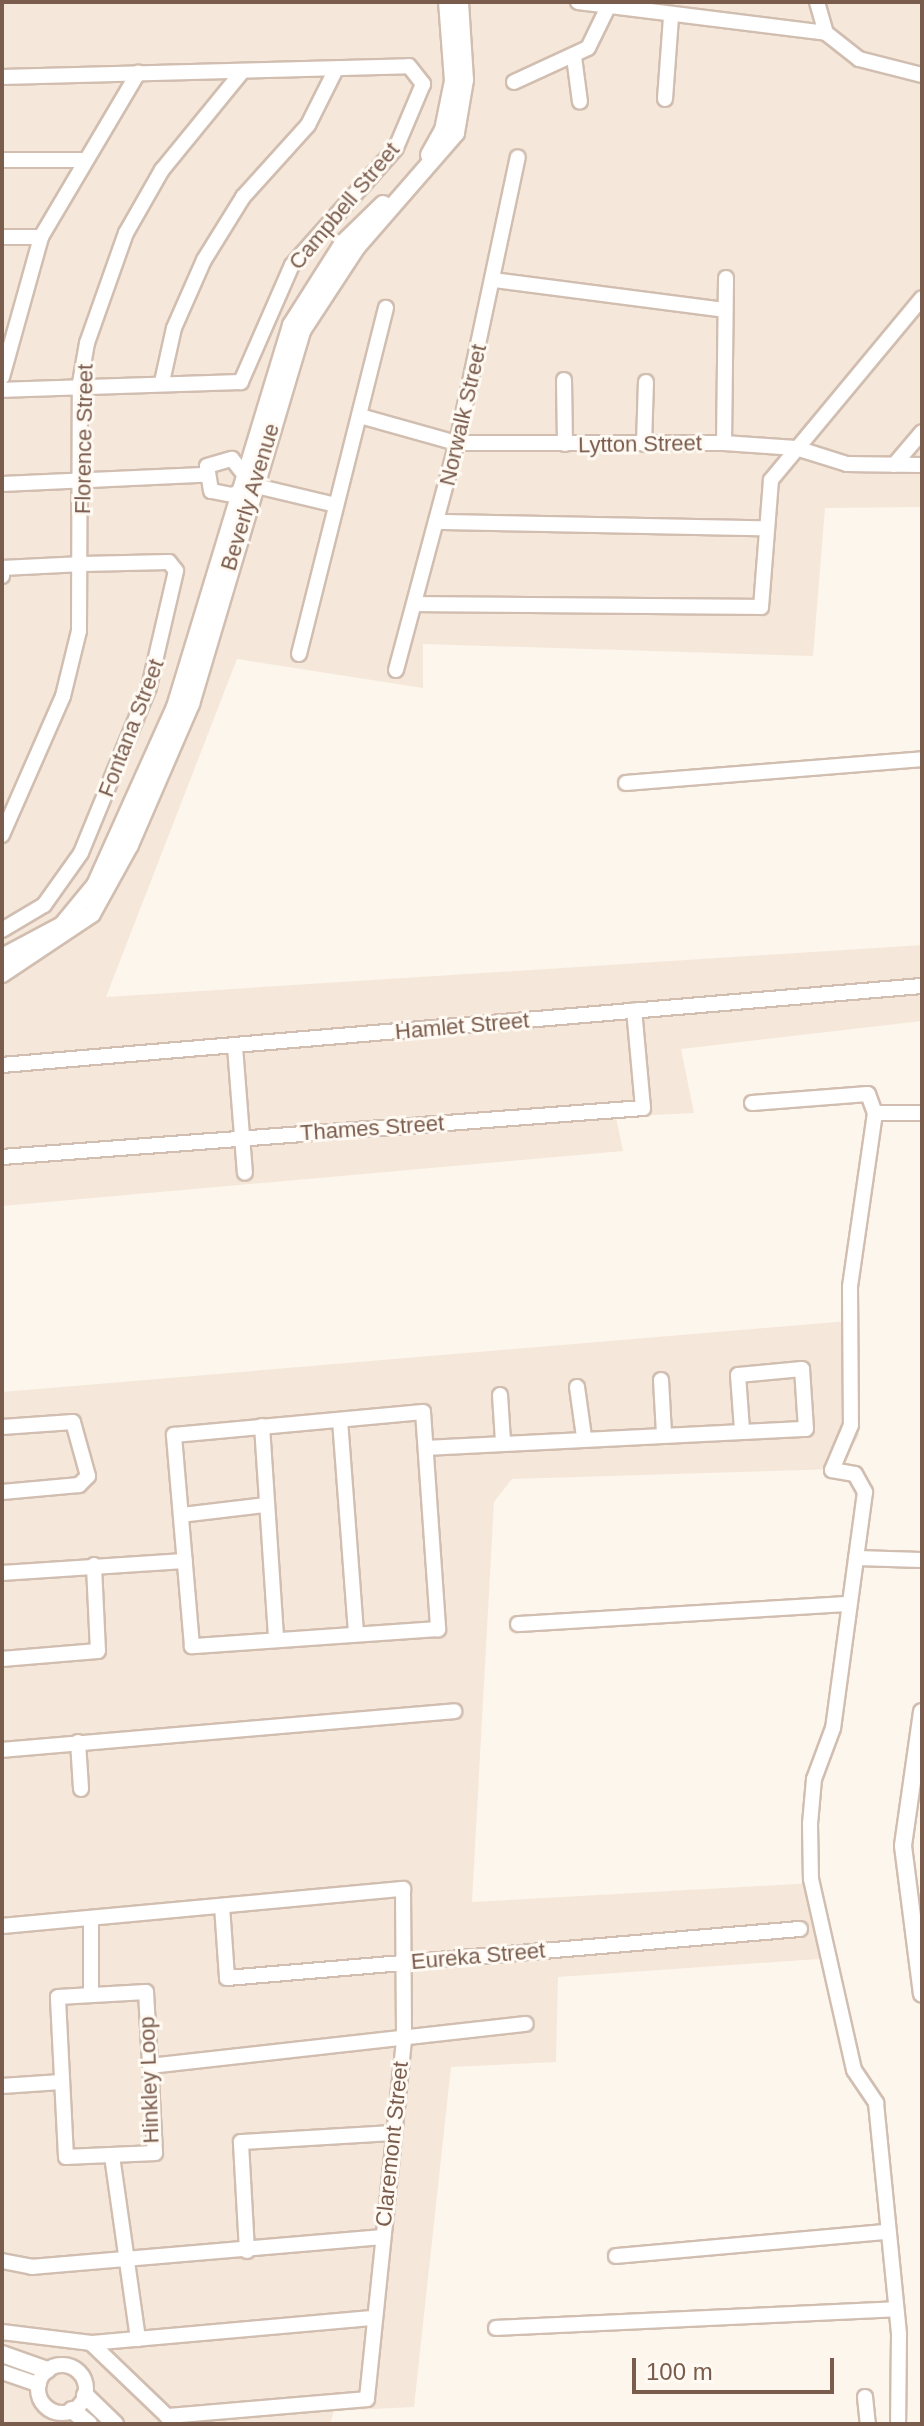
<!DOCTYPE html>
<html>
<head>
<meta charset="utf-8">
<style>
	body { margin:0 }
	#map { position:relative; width:924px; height:2426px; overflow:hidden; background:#fdf6ec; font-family:Helvetica,sans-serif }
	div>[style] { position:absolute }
	.residential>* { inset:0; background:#f5e8da }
	.roads { filter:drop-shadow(2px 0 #d1beb0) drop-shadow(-2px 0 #d1beb0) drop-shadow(0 2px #d1beb0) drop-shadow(0 -2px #d1beb0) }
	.minor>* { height:14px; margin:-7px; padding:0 7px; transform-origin:7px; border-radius:7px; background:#fff }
	.minor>.ring { margin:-7px; padding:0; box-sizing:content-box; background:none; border:14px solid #fff; border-radius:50% }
	.tertiary>* { height:16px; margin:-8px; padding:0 8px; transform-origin:8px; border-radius:8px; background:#fff }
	span { translate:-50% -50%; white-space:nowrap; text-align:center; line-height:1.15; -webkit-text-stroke:6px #fffaf3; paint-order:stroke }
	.street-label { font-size:22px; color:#7a5c4d }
	.frame { position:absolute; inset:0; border:4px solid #7a5c4d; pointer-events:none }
	.scale { position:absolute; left:632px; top:2358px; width:202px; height:36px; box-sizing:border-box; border:4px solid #7a5c4d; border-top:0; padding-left:10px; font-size:24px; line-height:28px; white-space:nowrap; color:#7a5c4d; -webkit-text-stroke:6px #fffaf3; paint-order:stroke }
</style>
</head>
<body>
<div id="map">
	<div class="residential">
		<i style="clip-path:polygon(2px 2px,922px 2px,922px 507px,825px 508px,813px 656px,423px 644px,423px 688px,237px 659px,106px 997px,922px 945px,922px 1021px,681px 1049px,694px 1113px,616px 1117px,623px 1151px,2px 1206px)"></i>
		<i style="clip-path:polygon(848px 1321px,859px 1436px,837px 1469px,512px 1479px,494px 1502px,472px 1902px,815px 1883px,833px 1958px,558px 1977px,556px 2062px,451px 2067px,414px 2407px,334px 2411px,330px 2424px,2px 2424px,2px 1392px)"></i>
	</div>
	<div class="roads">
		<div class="minor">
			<i style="left:578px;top:2px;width:250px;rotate:7.1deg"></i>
			<i style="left:817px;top:2px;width:32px;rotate:74deg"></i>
			<i style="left:826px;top:33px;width:42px;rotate:38.2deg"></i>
			<i style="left:859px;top:59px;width:65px;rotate:14.3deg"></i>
			<i style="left:574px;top:57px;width:45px;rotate:82.4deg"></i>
			<i style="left:2px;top:77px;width:407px;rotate:-1.5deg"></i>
			<i style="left:409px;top:66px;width:23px;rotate:52deg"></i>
			<i style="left:423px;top:84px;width:69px;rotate:112.9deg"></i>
			<i style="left:396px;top:148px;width:157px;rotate:131.6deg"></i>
			<i style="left:292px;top:265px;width:128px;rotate:113.6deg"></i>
			<i style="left:241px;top:382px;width:239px;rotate:178.1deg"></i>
			<i style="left:514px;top:82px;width:81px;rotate:-24.7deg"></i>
			<i style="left:588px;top:48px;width:43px;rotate:-64deg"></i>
			<i style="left:665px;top:99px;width:82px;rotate:-85.8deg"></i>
			<i style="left:2px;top:160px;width:79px"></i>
			<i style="left:2px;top:237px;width:39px"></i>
			<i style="left:494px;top:280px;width:233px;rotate:7.4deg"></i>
			<i style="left:2px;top:377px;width:145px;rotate:-74.4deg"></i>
			<i style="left:41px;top:237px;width:191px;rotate:-59.4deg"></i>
			<i style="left:564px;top:380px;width:64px;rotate:89.1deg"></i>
			<i style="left:162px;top:382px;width:55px;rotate:-77.5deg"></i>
			<i style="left:174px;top:328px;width:74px;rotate:-66.2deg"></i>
			<i style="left:204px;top:260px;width:74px;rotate:-58.2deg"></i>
			<i style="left:243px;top:197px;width:97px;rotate:-47.9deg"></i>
			<i style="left:308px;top:125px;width:63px;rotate:-63.4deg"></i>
			<i style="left:360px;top:416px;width:101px;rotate:15.6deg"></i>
			<i style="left:457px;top:443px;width:267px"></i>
			<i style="left:724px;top:443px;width:72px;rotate:4deg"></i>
			<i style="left:796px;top:448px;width:53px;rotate:17.4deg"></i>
			<i style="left:847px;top:464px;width:75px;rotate:0.8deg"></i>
			<i style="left:724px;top:443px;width:165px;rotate:-89.3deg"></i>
			<i style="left:644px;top:444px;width:62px;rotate:-88.2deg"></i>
			<i style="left:232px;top:459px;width:33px;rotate:52deg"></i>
			<i style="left:252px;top:485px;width:22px;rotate:153deg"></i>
			<i style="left:232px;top:495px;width:21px;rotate:-169deg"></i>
			<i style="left:211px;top:491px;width:25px;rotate:-99deg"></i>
			<i style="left:207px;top:466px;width:26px;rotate:-16deg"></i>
			<i style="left:894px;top:465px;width:43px;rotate:-49.7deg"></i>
			<i style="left:2px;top:484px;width:201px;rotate:-2.6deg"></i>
			<i style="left:252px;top:485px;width:82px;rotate:13.4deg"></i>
			<i style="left:438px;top:522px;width:327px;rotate:1.1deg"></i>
			<i style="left:2px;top:576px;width:8px;rotate:-90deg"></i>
			<i style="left:2px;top:568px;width:81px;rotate:-2.8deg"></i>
			<i style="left:83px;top:564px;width:86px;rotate:-1.3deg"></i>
			<i style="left:169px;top:562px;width:11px;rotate:52deg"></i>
			<i style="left:176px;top:571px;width:119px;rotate:103.1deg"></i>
			<i style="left:149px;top:687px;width:179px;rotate:112.3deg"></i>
			<i style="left:81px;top:853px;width:64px;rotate:125.4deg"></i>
			<i style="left:44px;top:905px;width:49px;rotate:149.2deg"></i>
			<i style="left:416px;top:604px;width:345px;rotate:0.5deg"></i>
			<i style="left:761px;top:607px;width:127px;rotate:-85.5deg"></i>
			<i style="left:771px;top:480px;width:236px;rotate:-50.3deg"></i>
			<i style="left:299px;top:654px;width:357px;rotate:-75.9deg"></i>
			<i style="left:396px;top:670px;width:235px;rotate:-75deg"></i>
			<i style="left:457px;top:443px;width:292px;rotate:-78deg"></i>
			<i style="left:626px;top:783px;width:297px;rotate:-4.6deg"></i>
			<i style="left:2px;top:835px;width:152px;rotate:-66.3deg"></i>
			<i style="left:63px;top:696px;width:67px;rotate:-76.2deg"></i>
			<i style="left:79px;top:631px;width:248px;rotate:-89.8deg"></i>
			<i style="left:80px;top:383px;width:41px;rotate:-80.1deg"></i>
			<i style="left:87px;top:343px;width:117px;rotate:-70.5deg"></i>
			<i style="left:126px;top:233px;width:73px;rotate:-60.3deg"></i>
			<i style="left:162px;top:170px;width:127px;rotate:-50.8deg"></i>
			<i style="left:235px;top:1047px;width:126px;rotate:85.5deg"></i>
			<i style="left:2px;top:1065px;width:923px;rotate:-4.91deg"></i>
			<i style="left:752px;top:1103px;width:116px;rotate:-4.4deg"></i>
			<i style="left:868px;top:1094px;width:20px;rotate:70deg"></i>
			<i style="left:875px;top:1113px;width:176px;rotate:98.2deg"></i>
			<i style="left:850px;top:1287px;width:138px;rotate:89.6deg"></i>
			<i style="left:851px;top:1425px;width:49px;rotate:112.9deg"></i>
			<i style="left:832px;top:1470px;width:23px;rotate:10deg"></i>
			<i style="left:855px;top:1474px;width:21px;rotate:61deg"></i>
			<i style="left:865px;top:1492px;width:238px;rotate:97.7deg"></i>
			<i style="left:833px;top:1728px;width:54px;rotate:110.4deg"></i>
			<i style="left:814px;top:1779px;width:45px;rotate:95.1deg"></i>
			<i style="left:810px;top:1824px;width:55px;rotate:89deg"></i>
			<i style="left:811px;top:1879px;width:196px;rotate:77.3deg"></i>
			<i style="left:854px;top:2070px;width:40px;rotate:56deg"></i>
			<i style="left:876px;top:2103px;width:233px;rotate:84.3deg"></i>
			<i style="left:899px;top:2335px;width:89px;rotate:90.6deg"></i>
			<i style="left:875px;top:1113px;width:47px"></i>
			<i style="left:2px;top:1157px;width:643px;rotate:-4.37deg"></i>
			<i style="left:643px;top:1108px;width:98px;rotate:-95.2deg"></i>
			<i style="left:661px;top:1380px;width:54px;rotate:86.8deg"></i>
			<i style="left:577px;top:1387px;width:50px;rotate:82deg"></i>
			<i style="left:500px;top:1395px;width:47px;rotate:86.3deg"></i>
			<i style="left:423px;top:1412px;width:218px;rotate:86deg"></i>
			<i style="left:438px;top:1629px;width:247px;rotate:176deg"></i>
			<i style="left:192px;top:1646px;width:212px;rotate:-94.9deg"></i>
			<i style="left:174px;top:1435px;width:250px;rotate:-5.3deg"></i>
			<i style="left:340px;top:1420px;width:214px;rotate:85.7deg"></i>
			<i style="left:262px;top:1426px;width:213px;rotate:86.2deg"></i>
			<i style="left:2px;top:1427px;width:71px;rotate:-4deg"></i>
			<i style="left:73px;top:1422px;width:56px;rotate:74.5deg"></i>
			<i style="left:88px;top:1476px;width:13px;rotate:135deg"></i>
			<i style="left:79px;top:1485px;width:77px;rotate:174.8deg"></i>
			<i style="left:427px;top:1448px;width:379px;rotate:-2.9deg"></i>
			<i style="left:806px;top:1429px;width:60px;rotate:-93.8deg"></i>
			<i style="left:802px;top:1369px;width:64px;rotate:174.6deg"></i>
			<i style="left:738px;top:1375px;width:55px;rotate:85.8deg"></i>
			<i style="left:181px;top:1515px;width:85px;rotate:-6.8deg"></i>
			<i style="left:856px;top:1558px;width:66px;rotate:1.7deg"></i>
			<i style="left:2px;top:1573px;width:183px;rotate:-3.8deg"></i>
			<i style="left:518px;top:1624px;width:330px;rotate:-3.5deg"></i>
			<i style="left:2px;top:1659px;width:96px;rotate:-4.8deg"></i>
			<i style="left:98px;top:1651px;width:86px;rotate:-92.7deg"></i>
			<i style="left:78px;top:1742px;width:47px;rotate:86.3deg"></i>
			<i style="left:2px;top:1750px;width:454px;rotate:-4.9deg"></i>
			<i style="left:222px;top:1906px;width:72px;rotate:86deg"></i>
			<i style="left:227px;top:1978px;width:575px;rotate:-4.89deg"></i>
			<i style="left:2px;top:1926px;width:403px;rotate:-5.3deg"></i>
			<i style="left:403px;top:1889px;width:151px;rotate:89.6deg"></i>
			<i style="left:404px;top:2040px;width:361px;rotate:95.9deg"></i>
			<i style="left:367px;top:2399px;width:201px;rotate:175.1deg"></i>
			<i style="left:167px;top:2416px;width:105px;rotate:-136.2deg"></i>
			<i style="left:146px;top:1992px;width:161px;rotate:86.8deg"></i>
			<i style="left:155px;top:2153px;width:89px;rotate:177.4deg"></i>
			<i style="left:66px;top:2157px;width:160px;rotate:-92.9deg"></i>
			<i style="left:58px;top:1997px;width:88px;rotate:-3.3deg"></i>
			<i style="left:91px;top:1994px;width:76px;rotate:-90deg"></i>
			<i style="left:150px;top:2066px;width:378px;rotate:-6.4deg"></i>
			<i style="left:2px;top:2086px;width:59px;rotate:-3.9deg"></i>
			<i style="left:112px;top:2156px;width:185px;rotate:81.9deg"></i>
			<i style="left:247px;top:2251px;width:109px;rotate:-93.2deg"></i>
			<i style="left:241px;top:2142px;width:153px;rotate:-3.4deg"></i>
			<i style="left:616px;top:2256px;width:271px;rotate:-5.1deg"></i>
			<i style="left:2px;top:2261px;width:31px;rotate:11deg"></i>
			<i style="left:32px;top:2267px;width:351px;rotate:-4.9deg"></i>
			<i style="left:496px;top:2328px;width:398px;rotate:-2.7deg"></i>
			<i style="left:2px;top:2332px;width:90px;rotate:7deg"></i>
			<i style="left:91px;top:2343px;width:283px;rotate:-5.1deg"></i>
			<i class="ring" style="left:38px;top:2365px;width:34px;height:34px"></i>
			<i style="left:2px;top:2372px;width:39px;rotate:19deg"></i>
			<i style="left:865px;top:2397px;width:27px;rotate:84deg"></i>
		</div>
		<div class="tertiary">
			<i style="left:429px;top:155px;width:29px;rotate:-61deg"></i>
			<i style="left:443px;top:130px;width:50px;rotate:-78.5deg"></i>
			<i style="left:453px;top:81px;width:79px;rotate:-94.3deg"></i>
			<i style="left:2px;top:957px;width:68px;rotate:-28.1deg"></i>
			<i style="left:62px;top:925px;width:52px;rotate:-50.5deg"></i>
			<i style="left:95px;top:885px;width:195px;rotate:-65.8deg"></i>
			<i style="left:175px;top:707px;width:399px;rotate:-73.1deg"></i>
			<i style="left:291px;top:325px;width:97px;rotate:-57.6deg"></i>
			<i style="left:343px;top:243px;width:56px;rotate:-44.3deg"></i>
			<i style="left:2px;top:974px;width:108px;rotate:-33.7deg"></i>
			<i style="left:92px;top:914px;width:79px;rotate:-61.2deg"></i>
			<i style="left:130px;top:845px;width:154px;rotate:-66.6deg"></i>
			<i style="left:191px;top:704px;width:389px;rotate:-73.4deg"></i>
			<i style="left:302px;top:331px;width:100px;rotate:-56.8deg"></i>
			<i style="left:357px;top:247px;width:151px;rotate:-49deg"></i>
			<i style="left:456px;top:133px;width:54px;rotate:-80.4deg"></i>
			<i style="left:465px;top:80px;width:78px;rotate:-93.7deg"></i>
			<i style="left:922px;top:1712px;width:135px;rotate:98.1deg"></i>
			<i style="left:903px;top:1846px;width:149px;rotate:82.7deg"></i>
			<i style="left:2px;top:2354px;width:48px;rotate:19.6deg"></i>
			<i style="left:85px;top:2395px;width:42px;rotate:44deg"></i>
			<i style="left:72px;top:2410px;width:22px;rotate:39deg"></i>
		</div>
	</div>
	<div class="street-label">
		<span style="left:344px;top:206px;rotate:-50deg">Campbell Street</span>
		<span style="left:463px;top:415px;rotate:-77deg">Norwalk Street</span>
		<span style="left:84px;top:439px;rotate:-89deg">Florence Street</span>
		<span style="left:640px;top:444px;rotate:-1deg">Lytton Street</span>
		<span style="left:250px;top:497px;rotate:-73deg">Beverly Avenue</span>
		<span style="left:131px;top:728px;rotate:-69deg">Fontana Street</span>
		<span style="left:462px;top:1026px;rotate:-5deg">Hamlet Street</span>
		<span style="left:372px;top:1128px;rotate:-4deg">Thames Street</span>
		<span style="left:478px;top:1956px;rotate:-5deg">Eureka Street</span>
		<span style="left:149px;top:2080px;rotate:-92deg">Hinkley Loop</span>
		<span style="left:392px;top:2144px;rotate:-84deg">Claremont Street</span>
	</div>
	<div class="frame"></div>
	<div class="scale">100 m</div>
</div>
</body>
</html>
